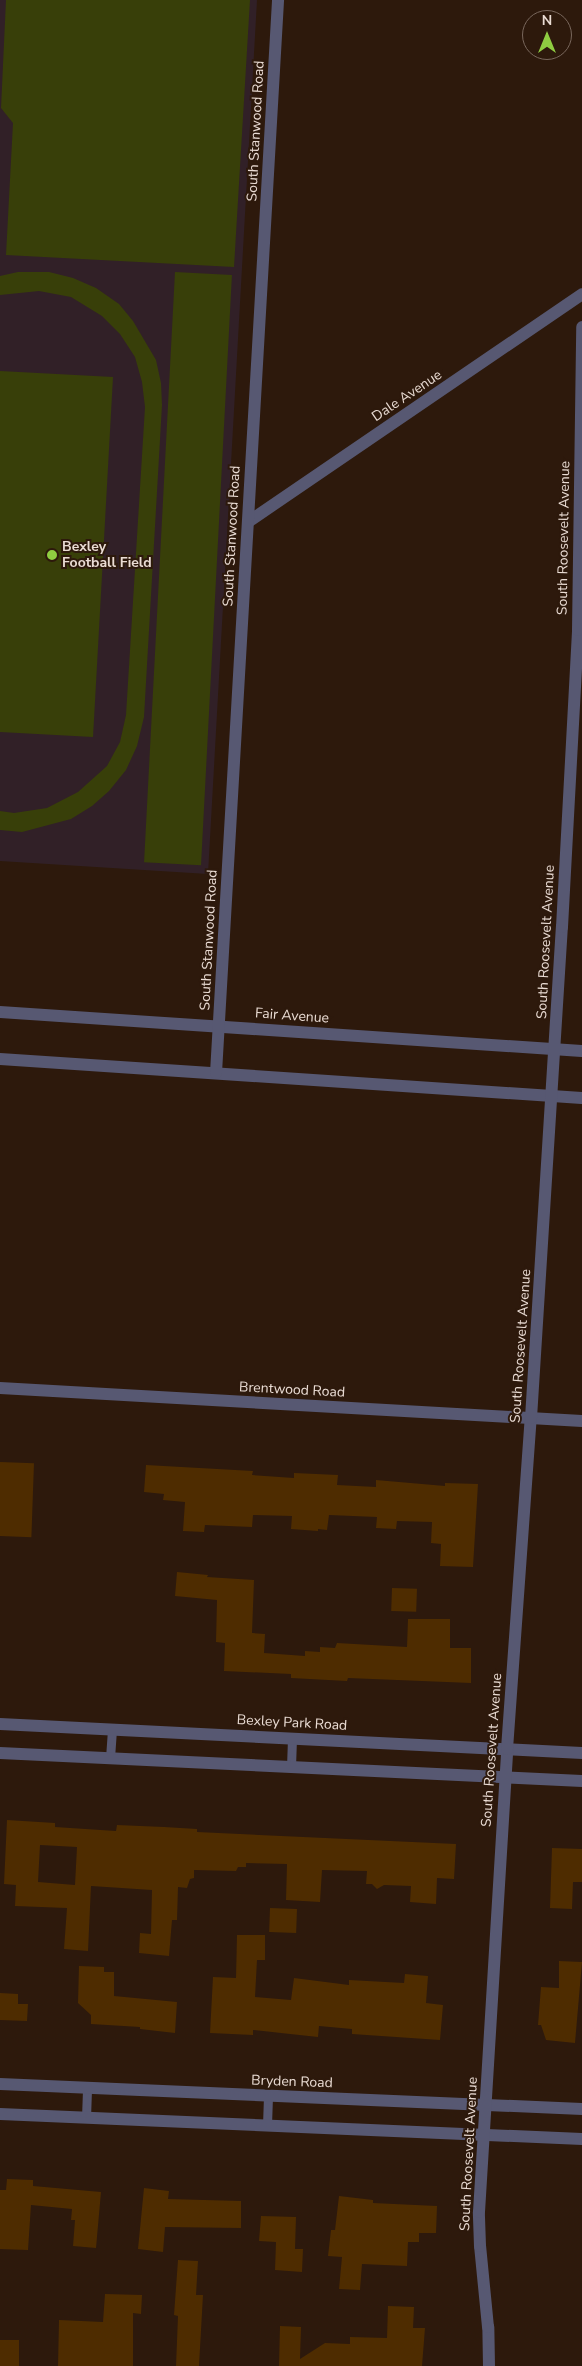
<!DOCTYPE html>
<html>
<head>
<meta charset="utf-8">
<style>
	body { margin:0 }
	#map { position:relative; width:582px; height:2366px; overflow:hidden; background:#2d190c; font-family:"Nunito Sans",sans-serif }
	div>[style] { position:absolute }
	.education>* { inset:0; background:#312027 }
	.green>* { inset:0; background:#383f09; transform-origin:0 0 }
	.building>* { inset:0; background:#4e2c00; transform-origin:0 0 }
	.service>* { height:9px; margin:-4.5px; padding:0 4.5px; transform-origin:4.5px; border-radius:4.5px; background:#575872 }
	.minor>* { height:12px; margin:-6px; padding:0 6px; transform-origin:6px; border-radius:6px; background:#575872 }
	.dots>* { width:14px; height:14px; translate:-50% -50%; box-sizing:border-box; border:2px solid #2d190c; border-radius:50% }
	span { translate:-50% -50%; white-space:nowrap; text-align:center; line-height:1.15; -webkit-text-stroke:4px #2d190c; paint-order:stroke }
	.street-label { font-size:14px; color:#eadcd4 }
	.poi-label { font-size:14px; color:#eadcd4; font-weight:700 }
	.left { translate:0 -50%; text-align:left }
	.north { position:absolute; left:522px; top:10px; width:50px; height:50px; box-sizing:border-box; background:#2d190c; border:1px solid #79675c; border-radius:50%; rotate:0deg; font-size:14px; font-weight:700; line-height:20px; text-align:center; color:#eadcd4 }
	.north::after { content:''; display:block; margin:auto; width:18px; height:22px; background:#8fcd41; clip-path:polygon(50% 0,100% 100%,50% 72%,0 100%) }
</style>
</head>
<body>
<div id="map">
	<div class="education">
		<i style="clip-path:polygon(0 0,257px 0,208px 874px,0 861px)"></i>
	</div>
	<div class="green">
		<i style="clip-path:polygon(6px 0,250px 0,234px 267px,6px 255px,13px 123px,1px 108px)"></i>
		<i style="clip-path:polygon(18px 272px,49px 272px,73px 278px,96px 288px,119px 304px,133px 321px,156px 360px,161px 383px,162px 405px,144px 717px,137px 746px,126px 770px,109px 791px,92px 806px,71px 819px,22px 832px,0 830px,0 811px,14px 813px,47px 808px,78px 792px,107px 766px,120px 742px,126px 715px,145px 407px,142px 382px,135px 357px,120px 334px,102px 316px,71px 297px,39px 291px,0 295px,0 276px)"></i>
		<i style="left:175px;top:272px;width:57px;height:591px;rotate:3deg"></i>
		<i style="clip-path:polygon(0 371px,113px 377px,93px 737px,0 732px)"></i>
	</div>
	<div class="building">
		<i style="left:0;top:1462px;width:34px;height:74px;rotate:2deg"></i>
		<i style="clip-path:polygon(146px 1465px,253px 1471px,252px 1475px,294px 1478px,294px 1473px,338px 1475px,337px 1485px,376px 1487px,376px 1480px,445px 1486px,445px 1483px,478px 1484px,473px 1567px,440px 1566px,441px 1544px,431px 1543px,432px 1522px,397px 1521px,396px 1529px,376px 1528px,377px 1517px,329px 1515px,327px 1530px,318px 1529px,318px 1531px,291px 1529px,292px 1516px,253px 1515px,252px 1527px,205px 1525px,204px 1532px,183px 1531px,185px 1502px,163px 1500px,164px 1494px,144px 1492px)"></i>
		<i style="clip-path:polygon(177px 1572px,208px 1575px,207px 1577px,254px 1580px,252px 1633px,265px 1634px,264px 1653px,305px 1656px,305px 1651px,320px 1652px,320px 1647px,335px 1648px,337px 1643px,407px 1647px,408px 1619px,450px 1619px,450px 1648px,471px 1648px,471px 1683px,348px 1678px,347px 1681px,291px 1678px,291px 1674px,224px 1671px,225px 1643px,216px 1642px,217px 1600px,175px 1596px)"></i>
		<i style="left:392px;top:1588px;width:25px;height:23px;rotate:2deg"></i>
		<i style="clip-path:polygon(evenodd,7px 1820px,55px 1823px,55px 1827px,116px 1831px,117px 1825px,164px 1827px,197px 1829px,197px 1832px,456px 1844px,454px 1879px,437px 1878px,436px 1904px,410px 1902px,411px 1886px,384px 1885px,377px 1889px,372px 1884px,366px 1884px,367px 1871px,322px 1870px,320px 1902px,286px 1900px,287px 1864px,246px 1863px,246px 1867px,238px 1867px,236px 1871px,194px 1870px,194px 1878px,190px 1879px,187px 1888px,178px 1887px,177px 1920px,172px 1920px,169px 1956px,139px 1953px,140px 1933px,151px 1934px,152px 1890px,91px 1886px,88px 1951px,64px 1949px,67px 1908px,15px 1906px,16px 1885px,4px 1884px,7px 1820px,40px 1845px,77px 1847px,75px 1885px,38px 1882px,40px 1845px)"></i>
		<i style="clip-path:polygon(552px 1848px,582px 1849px,582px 1882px,573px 1882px,572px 1909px,550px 1908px)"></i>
		<i style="left:270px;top:1908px;width:27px;height:24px;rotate:2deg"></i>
		<i style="clip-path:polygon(237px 1935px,265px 1935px,265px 1960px,257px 1960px,255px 1997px,291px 2000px,294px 1978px,349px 1985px,349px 1980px,404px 1983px,405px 1974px,428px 1976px,426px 2003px,443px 2005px,440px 2040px,352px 2034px,352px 2029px,319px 2026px,318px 2037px,253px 2030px,253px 2035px,210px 2033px,213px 1977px,236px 1978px)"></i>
		<i style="clip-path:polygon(559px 1961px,582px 1962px,575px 2043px,546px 2040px,541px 2025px,538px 2025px,541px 1987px,559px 1988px)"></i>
		<i style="clip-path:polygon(79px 1966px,104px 1967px,104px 1972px,114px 1972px,114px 1996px,177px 2002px,175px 2033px,140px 2029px,140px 2027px,91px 2024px,91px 2015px,78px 2003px)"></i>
		<i style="clip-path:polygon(0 1993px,18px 1994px,18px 2004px,28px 2004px,27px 2021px,0 2020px)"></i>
		<i style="clip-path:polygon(7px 2179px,33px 2180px,33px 2186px,101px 2192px,96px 2248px,73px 2246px,75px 2220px,71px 2220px,72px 2209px,31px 2205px,28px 2250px,0 2249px,0 2190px,6px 2190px)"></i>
		<i style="clip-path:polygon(144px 2188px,169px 2191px,168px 2199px,241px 2201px,241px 2228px,165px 2227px,163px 2252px,138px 2249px)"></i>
		<i style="clip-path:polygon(339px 2196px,373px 2200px,373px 2203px,437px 2206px,436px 2233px,419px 2233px,419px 2242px,408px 2242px,407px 2266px,362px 2264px,360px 2290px,339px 2289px,342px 2257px,328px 2256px,331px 2230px,335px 2230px)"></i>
		<i style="clip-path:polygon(261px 2216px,296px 2217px,295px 2249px,303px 2249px,302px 2272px,275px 2270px,276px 2242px,259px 2241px)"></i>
		<i style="clip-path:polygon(178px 2260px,198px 2261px,196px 2295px,203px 2295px,199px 2366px,176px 2366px,178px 2316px,174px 2315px)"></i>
		<i style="clip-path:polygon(105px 2294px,142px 2295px,141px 2314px,133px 2313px,133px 2366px,58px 2366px,59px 2320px,103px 2322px)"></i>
		<i style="clip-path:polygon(388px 2306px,414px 2307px,413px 2328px,425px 2328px,422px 2366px,279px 2366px,280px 2326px,301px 2327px,300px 2359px,325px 2343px,350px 2344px,350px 2337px,387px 2338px)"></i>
		<i style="left:0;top:2340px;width:19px;height:26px"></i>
	</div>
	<div class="service">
		<i style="left:110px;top:1758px;width:29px;rotate:-86deg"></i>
		<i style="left:291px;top:1767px;width:29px;rotate:-88deg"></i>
		<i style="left:86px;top:2118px;width:30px;rotate:-88deg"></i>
		<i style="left:267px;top:2125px;width:29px;rotate:-88deg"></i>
	</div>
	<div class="minor">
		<i style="left:248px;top:522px;width:404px;rotate:-34.3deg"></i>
		<i style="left:0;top:1012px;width:583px;rotate:3.83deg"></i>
		<i style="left:0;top:1059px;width:583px;rotate:3.83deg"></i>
		<i style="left:216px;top:1073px;width:1075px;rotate:-86.69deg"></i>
		<i style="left:0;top:1388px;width:583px;rotate:3.25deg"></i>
		<i style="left:0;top:1724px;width:583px;rotate:2.85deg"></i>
		<i style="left:0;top:1753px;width:583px;rotate:2.75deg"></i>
		<i style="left:0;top:2084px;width:583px;rotate:2.46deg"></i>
		<i style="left:0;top:2114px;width:583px;rotate:2.46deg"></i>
		<i style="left:489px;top:2366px;width:39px;rotate:-91deg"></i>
		<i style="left:488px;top:2327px;width:81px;rotate:-95.6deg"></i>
		<i style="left:480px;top:2246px;width:34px;rotate:-92deg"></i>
		<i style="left:479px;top:2212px;width:464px;rotate:-86.5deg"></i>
		<i style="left:507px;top:1749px;width:332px;rotate:-85.9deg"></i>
		<i style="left:531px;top:1418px;width:492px;rotate:-86.4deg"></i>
		<i style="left:562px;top:927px;width:297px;rotate:-86.9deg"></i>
		<i style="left:578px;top:630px;width:303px;rotate:-89.2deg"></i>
	</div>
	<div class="dots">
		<i style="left:52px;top:555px;background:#8fcd41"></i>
	</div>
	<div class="street-label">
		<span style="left:256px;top:131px;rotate:-87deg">South Stanwood Road</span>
		<span style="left:407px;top:396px;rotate:-34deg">Dale Avenue</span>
		<span style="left:232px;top:536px;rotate:-87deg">South Stanwood Road</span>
		<span style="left:564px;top:538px;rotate:-89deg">South Roosevelt Avenue</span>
		<span style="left:209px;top:940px;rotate:-87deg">South Stanwood Road</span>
		<span style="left:546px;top:942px;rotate:-87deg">South Roosevelt Avenue</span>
		<span style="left:292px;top:1016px;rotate:4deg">Fair Avenue</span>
		<span style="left:521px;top:1346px;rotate:-86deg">South Roosevelt Avenue</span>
		<span style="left:292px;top:1390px;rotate:3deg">Brentwood Road</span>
		<span style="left:292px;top:1723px;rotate:3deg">Bexley Park Road</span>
		<span style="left:492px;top:1750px;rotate:-86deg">South Roosevelt Avenue</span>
		<span style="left:292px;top:2082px;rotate:2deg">Bryden Road</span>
		<span style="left:469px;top:2154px;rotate:-87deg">South Roosevelt Avenue</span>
	</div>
	<div class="poi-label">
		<span class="left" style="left:62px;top:555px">Bexley<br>Football Field</span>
	</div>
	<div class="north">N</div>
</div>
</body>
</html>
